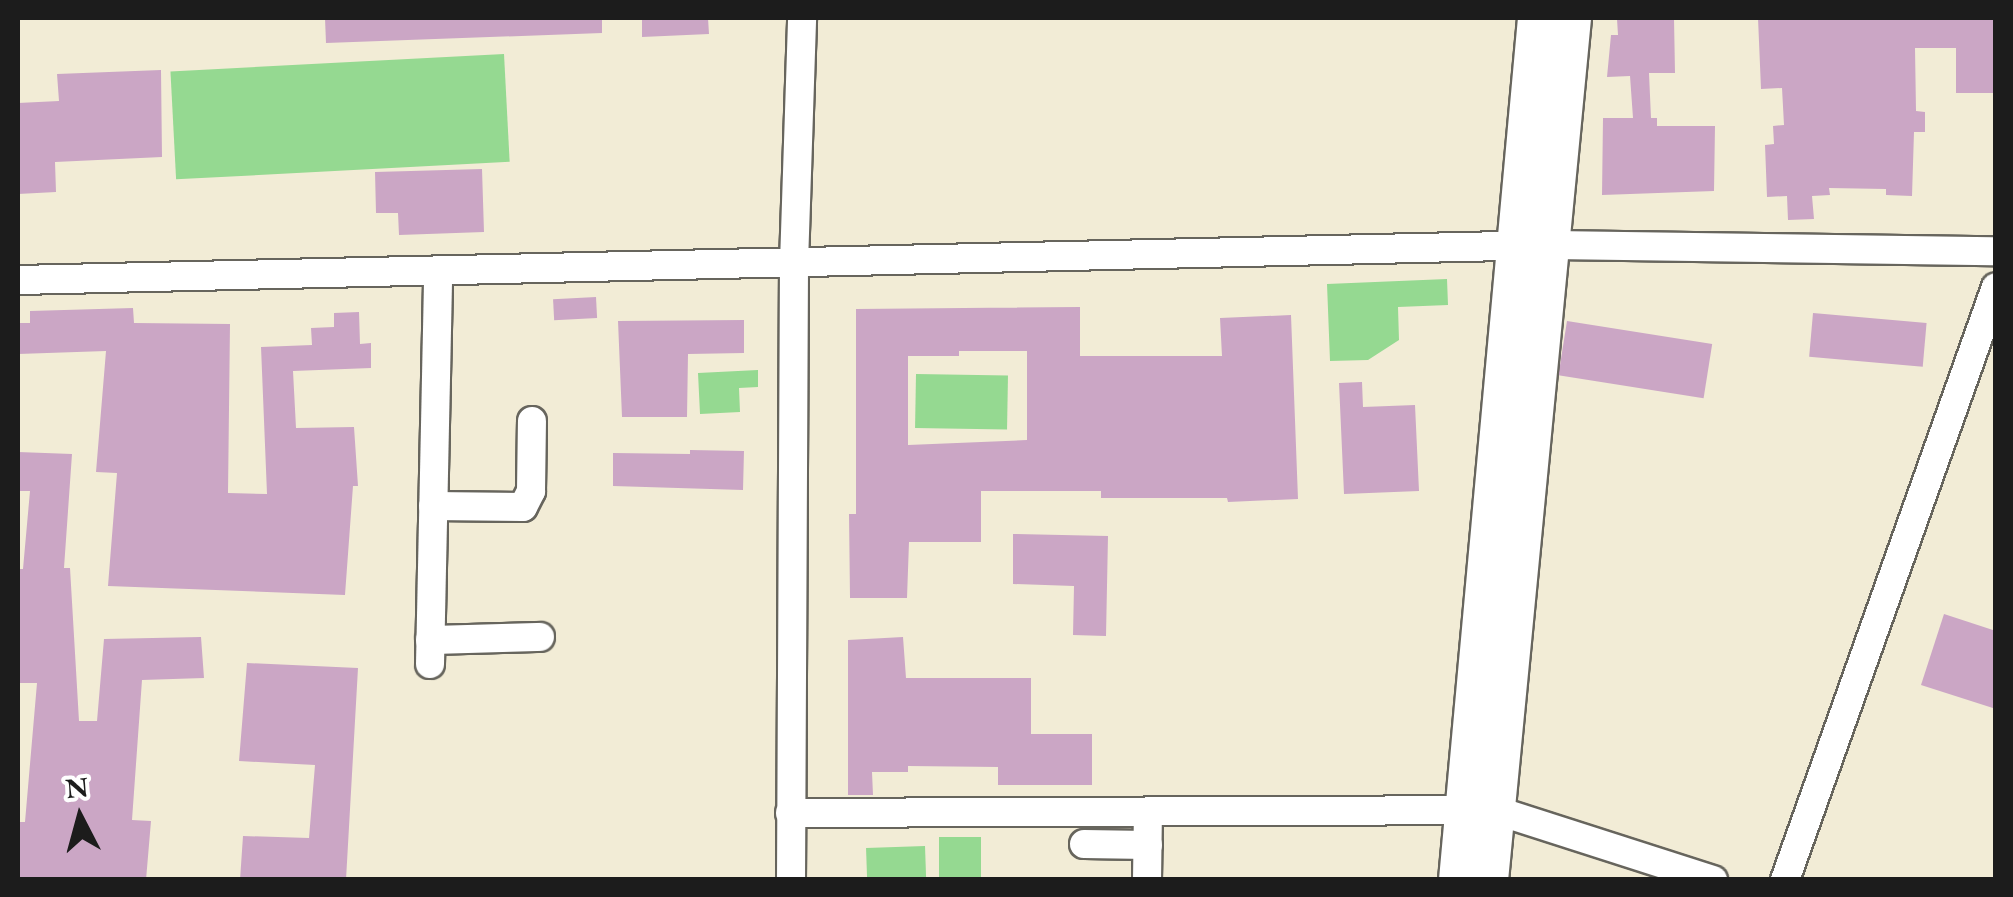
<!DOCTYPE html>
<html>
<head>
<meta charset="utf-8">
<style>
	body { margin:0 }
	#map { position:relative; width:2013px; height:897px; overflow:hidden; background:#f2ecd6; font-family:"EB Garamond",serif }
	div>[style] { position:absolute }
	.green>* { inset:0; background:#95d991; transform-origin:0 0 }
	.building>* { inset:0; background:#cba6c5; transform-origin:0 0 }
	.roads { filter:drop-shadow(2px 0 #67655d) drop-shadow(-2px 0 #67655d) drop-shadow(0 2px #67655d) drop-shadow(0 -2px #67655d) }
	.street>* { height:28px; margin:-14px; padding:0 14px; transform-origin:14px; border-radius:14px; background:#fff }
	.secondary>* { height:40px; margin:-20px; padding:0 20px; transform-origin:20px; border-radius:20px; background:#fff }
	span { translate:-50% -50%; white-space:nowrap; text-align:center; line-height:1.15; -webkit-text-stroke:8px #fff; paint-order:stroke }
	.frame { position:absolute; inset:0; border:20px solid #1c1c1c; pointer-events:none }
	.north { position:absolute; left:30px; top:767px; width:100px; height:100px; -webkit-text-stroke:8px #fff; paint-order:stroke; rotate:354deg; font-size:28px; font-weight:700; line-height:40px; text-align:center; color:#1c1c1c }
	.north::after { content:''; display:block; margin:auto; width:35px; height:45px; background:#1c1c1c; clip-path:polygon(50% 0,100% 100%,50% 72%,0 100%) }
</style>
</head>
<body>
<div id="map">
	<div class="green">
		<i style="left:504px;top:54px;width:108px;height:334px;rotate:87deg"></i>
		<i style="clip-path:polygon(1447px 279px,1448px 305px,1398px 307px,1399px 340px,1368px 360px,1330px 361px,1327px 284px)"></i>
		<i style="clip-path:polygon(758px 370px,758px 387px,739px 388px,740px 412px,700px 414px,698px 373px)"></i>
		<i style="left:916px;top:374px;width:92px;height:54px;rotate:1deg"></i>
		<i style="left:939px;top:837px;width:42px;height:42px"></i>
		<i style="left:925px;top:846px;width:33px;height:59px;rotate:88deg"></i>
	</div>
	<div class="building">
		<i style="clip-path:polygon(325px 18px,602px 18px,602px 33px,326px 43px)"></i>
		<i style="clip-path:polygon(642px 18px,708px 18px,709px 34px,642px 37px)"></i>
		<i style="clip-path:polygon(1674px 18px,1675px 73px,1649px 73px,1651px 118px,1657px 118px,1657px 126px,1715px 126px,1714px 191px,1602px 195px,1603px 118px,1633px 118px,1630px 76px,1607px 77px,1611px 35px,1618px 35px,1617px 19px)"></i>
		<i style="clip-path:polygon(1758px 18px,1996px 18px,1996px 93px,1956px 93px,1956px 48px,1915px 48px,1916px 111px,1925px 112px,1925px 132px,1914px 132px,1912px 196px,1886px 195px,1886px 189px,1829px 188px,1830px 195px,1812px 196px,1814px 219px,1788px 220px,1787px 196px,1767px 197px,1765px 145px,1774px 144px,1773px 126px,1784px 125px,1782px 88px,1761px 89px)"></i>
		<i style="clip-path:polygon(161px 70px,162px 157px,55px 162px,56px 192px,18px 194px,18px 103px,59px 101px,57px 74px)"></i>
		<i style="clip-path:polygon(482px 169px,484px 232px,399px 235px,398px 213px,376px 213px,375px 172px)"></i>
		<i style="left:596px;top:297px;width:21px;height:43px;rotate:87deg"></i>
		<i style="clip-path:polygon(evenodd,1080px 307px,1080px 356px,1222px 356px,1220px 318px,1291px 315px,1298px 499px,1228px 502px,1227px 498px,1101px 498px,1101px 491px,981px 491px,981px 542px,909px 542px,907px 598px,850px 598px,849px 514px,856px 514px,856px 309px,1080px 307px,959px 351px,1027px 351px,1027px 440px,908px 445px,908px 356px,959px 356px,959px 351px)"></i>
		<i style="clip-path:polygon(133px 308px,134px 323px,230px 324px,228px 493px,267px 494px,261px 347px,312px 345px,311px 328px,334px 327px,334px 313px,359px 312px,360px 344px,371px 343px,371px 368px,293px 371px,296px 428px,354px 427px,358px 486px,353px 486px,345px 595px,108px 586px,117px 473px,96px 472px,106px 351px,18px 354px,18px 323px,30px 323px,30px 311px)"></i>
		<i style="left:1813px;top:313px;width:114px;height:44px;rotate:5deg"></i>
		<i style="clip-path:polygon(744px 320px,744px 353px,688px 354px,687px 417px,622px 417px,618px 321px)"></i>
		<i style="left:1567px;top:321px;width:147px;height:55px;rotate:9deg"></i>
		<i style="clip-path:polygon(1362px 382px,1363px 407px,1415px 405px,1419px 491px,1344px 494px,1339px 383px)"></i>
		<i style="clip-path:polygon(690px 450px,744px 451px,743px 490px,613px 486px,613px 453px,690px 454px)"></i>
		<i style="clip-path:polygon(18px 452px,72px 454px,64px 568px,70px 568px,79px 721px,97px 721px,104px 639px,201px 637px,204px 678px,142px 680px,132px 820px,151px 821px,146px 880px,18px 880px,18px 822px,25px 822px,37px 683px,18px 683px,18px 569px,23px 569px,30px 491px,18px 491px)"></i>
		<i style="clip-path:polygon(1013px 534px,1108px 536px,1106px 636px,1073px 635px,1074px 586px,1013px 584px)"></i>
		<i style="clip-path:polygon(1944px 614px,1996px 631px,1996px 709px,1921px 685px)"></i>
		<i style="clip-path:polygon(903px 637px,906px 678px,1031px 678px,1031px 734px,1092px 734px,1092px 785px,998px 785px,998px 767px,908px 766px,908px 772px,872px 772px,873px 795px,848px 795px,848px 640px)"></i>
		<i style="clip-path:polygon(247px 663px,358px 668px,346px 880px,240px 880px,243px 836px,309px 838px,315px 765px,239px 761px)"></i>
	</div>
	<div class="roads">
		<div class="street">
			<i style="left:18px;top:280px;width:1532px;rotate:-1.31deg"></i>
			<i style="left:1550px;top:245px;width:446px;rotate:0.8deg"></i>
			<i style="left:433px;top:506px;width:90px;rotate:0.6deg"></i>
			<i style="left:523px;top:507px;width:18px;rotate:-63deg"></i>
			<i style="left:531px;top:491px;width:70px;rotate:-89.2deg"></i>
			<i style="left:430px;top:640px;width:110px;rotate:-1.6deg"></i>
			<i style="left:430px;top:664px;width:394px;rotate:-88.8deg"></i>
			<i style="left:790px;top:813px;width:705px;rotate:-0.24deg"></i>
			<i style="left:1495px;top:810px;width:229px;rotate:17.8deg"></i>
			<i style="left:1084px;top:844px;width:64px;rotate:0.9deg"></i>
			<i style="left:791px;top:880px;width:617px;rotate:-89.72deg"></i>
			<i style="left:794px;top:263px;width:245px;rotate:-88.1deg"></i>
			<i style="left:1147px;top:880px;width:68px;rotate:-89.2deg"></i>
			<i style="left:1785px;top:880px;width:629px;rotate:-70.41deg"></i>
		</div>
		<div class="secondary">
			<i style="left:1459px;top:880px;width:866px;rotate:-84.76deg"></i>
			<i style="left:1488px;top:880px;width:866px;rotate:-84.5deg"></i>
		</div>
	</div>
	<div class="frame"></div>
	<div class="north">N</div>
</div>
</body>
</html>
